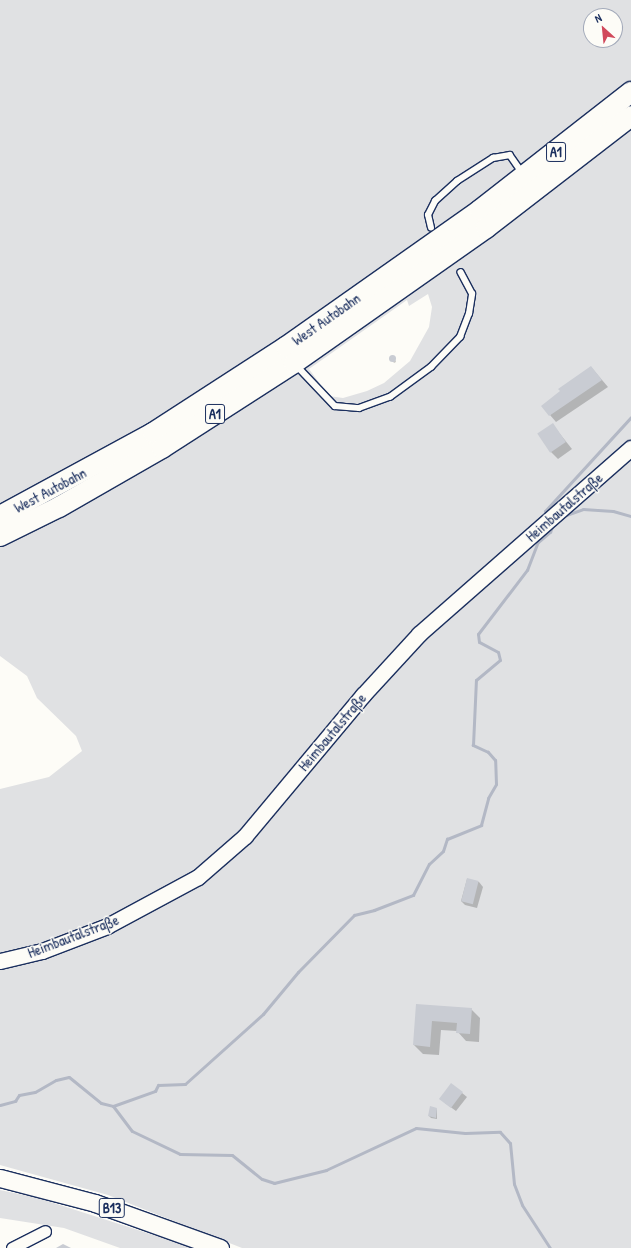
<!DOCTYPE html>
<html>
<head>
<meta charset="utf-8">
<style>
	body { margin:0 }
	#map { position:relative; width:631px; height:1248px; overflow:hidden; background:#fdfcf7; font-family:"Patrick Hand",sans-serif }
	div>[style] { position:absolute }
	.green>* { inset:0; background:#e0e1e3 }
	.shadow>* { inset:0; background:#0003 }
	.stream>* { height:3px; margin:-1.5px; padding:0 1.5px; transform-origin:1.5px; border-radius:1.5px; background:#b3b8c5 }
	.building>* { inset:0; background:#c9ccd3; transform-origin:0 0 }
	.round { border-radius:50% }
	.roads { filter:drop-shadow(1px 0 #1b2f5e) drop-shadow(-1px 0 #1b2f5e) drop-shadow(0 1px #1b2f5e) drop-shadow(0 -1px #1b2f5e) }
	.lane>* { height:5.5px; margin:-2.75px; padding:0 2.75px; transform-origin:2.75px; border-radius:2.75px; background:#fdfcf7 }
	.street>* { height:11px; margin:-5.5px; padding:0 5.5px; transform-origin:5.5px; border-radius:5.5px; background:#fdfcf7 }
	.secondary>* { height:15px; margin:-7.5px; padding:0 7.5px; transform-origin:7.5px; border-radius:7.5px; background:#fdfcf7 }
	.primary>* { height:17px; margin:-8.5px; padding:0 8.5px; transform-origin:8.5px; border-radius:8.5px; background:#fdfcf7 }
	.highway>* { height:20px; margin:-10px; padding:0 10px; transform-origin:10px; border-radius:10px; background:#fdfcf7 }
	span { translate:-50% -50%; white-space:nowrap; text-align:center; line-height:1.15; -webkit-text-stroke:3px #fdfcf7; paint-order:stroke }
	.shield-label span { padding:1px 3px; background:#fdfcf7; border:1px solid; border-radius:3px; -webkit-text-stroke-width:0 }
	.shield-label { font-size:14px; color:#1b2f5e; font-weight:700 }
	.street-label { font-size:15px; color:#1b2f5e }
	.north { position:absolute; left:583px; top:8px; width:40px; height:40px; box-sizing:border-box; background:#fdfcf7; border:1px solid #a3aaba; border-radius:50%; rotate:333deg; font-size:11px; font-weight:700; line-height:16px; text-align:center; color:#1b2f5e }
	.north::after { content:''; display:block; margin:auto; width:14px; height:18px; background:#d1495b; clip-path:polygon(50% 0,100% 100%,50% 72%,0 100%) }
</style>
</head>
<body>
<div id="map">
	<div class="green">
		<i style="clip-path:polygon(evenodd,0 0,631px 0,631px 1248px,242px 1248px,108px 1195px,0 1165px,0 789px,49px 777px,82px 751px,76px 736px,37px 698px,27px 676px,0 656px,0 0,591px 16px,615px 16px,615px 40px,591px 40px,591px 16px,0 0,428px 294px,432px 307px,429px 327px,410px 361px,384px 383px,367px 391px,343px 398px,329px 396px,309px 369px,407px 300px,409px 306px,428px 294px)"></i>
		<i style="clip-path:polygon(0 1190px,38px 1198px,194px 1248px,120px 1248px,64px 1228px,0 1218px)"></i>
	</div>
	<div class="shadow">
		<i style="clip-path:polygon(394px 356px,396px 362px,394px 363px,390px 357px)"></i>
		<i style="clip-path:polygon(591px 367px,608px 387px,556px 422px,550px 415px)"></i>
		<i style="clip-path:polygon(552px 424px,572px 449px,558px 459px,551px 452px)"></i>
		<i style="clip-path:polygon(467px 879px,479px 882px,483px 887px,477px 908px,465px 905px,461px 901px)"></i>
		<i style="clip-path:polygon(417px 1005px,471px 1009px,480px 1018px,479px 1042px,466px 1041px,457px 1031px,441px 1030px,439px 1055px,423px 1054px,414px 1045px)"></i>
		<i style="clip-path:polygon(451px 1084px,467px 1097px,456px 1111px,445px 1103px)"></i>
		<i style="clip-path:polygon(437px 1109px,437px 1119px,431px 1118px,429px 1116px)"></i>
	</div>
	<div class="stream">
		<i style="left:548px;top:515px;width:5px;rotate:-127deg"></i>
		<i style="left:545px;top:511px;width:127px;rotate:-47.5deg"></i>
		<i style="left:566px;top:515px;width:18px;rotate:-19deg"></i>
		<i style="left:583px;top:509px;width:30px;rotate:4deg"></i>
		<i style="left:613px;top:511px;width:19px;rotate:16deg"></i>
		<i style="left:0;top:1105px;width:16px;rotate:-15deg"></i>
		<i style="left:15px;top:1101px;width:7px;rotate:-56deg"></i>
		<i style="left:19px;top:1095px;width:16px;rotate:-11deg"></i>
		<i style="left:35px;top:1092px;width:24px;rotate:-30deg"></i>
		<i style="left:56px;top:1080px;width:13px;rotate:-13deg"></i>
		<i style="left:69px;top:1077px;width:41px;rotate:39.1deg"></i>
		<i style="left:101px;top:1103px;width:12px;rotate:14deg"></i>
		<i style="left:113px;top:1106px;width:45px;rotate:-19.7deg"></i>
		<i style="left:155px;top:1091px;width:7px;rotate:-63deg"></i>
		<i style="left:158px;top:1085px;width:27px;rotate:-2deg"></i>
		<i style="left:185px;top:1084px;width:105px;rotate:-41.9deg"></i>
		<i style="left:263px;top:1014px;width:55px;rotate:-50.2deg"></i>
		<i style="left:298px;top:972px;width:80px;rotate:-45.5deg"></i>
		<i style="left:354px;top:915px;width:21px;rotate:-14deg"></i>
		<i style="left:374px;top:910px;width:42px;rotate:-21deg"></i>
		<i style="left:413px;top:895px;width:35px;rotate:-63deg"></i>
		<i style="left:429px;top:864px;width:19px;rotate:-43deg"></i>
		<i style="left:443px;top:851px;width:13px;rotate:-72deg"></i>
		<i style="left:447px;top:839px;width:37px;rotate:-22deg"></i>
		<i style="left:481px;top:825px;width:28px;rotate:-75deg"></i>
		<i style="left:488px;top:798px;width:16px;rotate:-60deg"></i>
		<i style="left:496px;top:784px;width:24px;rotate:-92deg"></i>
		<i style="left:495px;top:760px;width:11px;rotate:-131deg"></i>
		<i style="left:488px;top:752px;width:17px;rotate:-155deg"></i>
		<i style="left:473px;top:745px;width:65px;rotate:-87.4deg"></i>
		<i style="left:476px;top:680px;width:31px;rotate:-40deg"></i>
		<i style="left:500px;top:660px;width:8px;rotate:-104deg"></i>
		<i style="left:498px;top:652px;width:21px;rotate:-152deg"></i>
		<i style="left:479px;top:642px;width:8px;rotate:-97deg"></i>
		<i style="left:478px;top:634px;width:81px;rotate:-52.6deg"></i>
		<i style="left:527px;top:570px;width:30px;rotate:-69deg"></i>
		<i style="left:538px;top:542px;width:16px;rotate:-40deg"></i>
		<i style="left:550px;top:532px;width:9px;rotate:-69deg"></i>
		<i style="left:113px;top:1106px;width:31px;rotate:53deg"></i>
		<i style="left:132px;top:1131px;width:53px;rotate:25.6deg"></i>
		<i style="left:180px;top:1154px;width:52px;rotate:1.1deg"></i>
		<i style="left:232px;top:1155px;width:38px;rotate:39deg"></i>
		<i style="left:262px;top:1179px;width:13px;rotate:18deg"></i>
		<i style="left:274px;top:1183px;width:54px;rotate:-14deg"></i>
		<i style="left:326px;top:1170px;width:99px;rotate:-25deg"></i>
		<i style="left:416px;top:1128px;width:49px;rotate:5.8deg"></i>
		<i style="left:465px;top:1133px;width:35px;rotate:-2deg"></i>
		<i style="left:500px;top:1132px;width:15px;rotate:48deg"></i>
		<i style="left:510px;top:1143px;width:41px;rotate:84.4deg"></i>
		<i style="left:514px;top:1184px;width:22px;rotate:69deg"></i>
		<i style="left:522px;top:1205px;width:51px;rotate:56.9deg"></i>
	</div>
	<div class="building">
		<i class="round" style="left:388.5px;top:354.5px;width:7px;height:7px"></i>
		<i style="clip-path:polygon(591px 366px,602px 380px,549px 416px,541px 406px,560px 391px,558px 389px)"></i>
		<i style="left:553px;top:423px;width:23px;height:19px;rotate:56deg"></i>
		<i style="left:467px;top:878px;width:12px;height:24px;rotate:14deg"></i>
		<i style="clip-path:polygon(416px 1004px,472px 1008px,470px 1034px,456px 1033px,457px 1023px,432px 1021px,430px 1047px,413px 1045px)"></i>
		<i style="left:451px;top:1083px;width:15px;height:20px;rotate:37deg"></i>
		<i style="clip-path:polygon(430px 1106px,437px 1108px,436px 1118px,428px 1116px)"></i>
		<i style="clip-path:polygon(63px 1244px,71px 1248px,56px 1248px)"></i>
	</div>
	<div class="roads">
		<div class="lane">
			<i style="left:431px;top:228px;width:13px;rotate:-103deg"></i>
			<i style="left:428px;top:215px;width:16px;rotate:-63deg"></i>
			<i style="left:435px;top:201px;width:30px;rotate:-42deg"></i>
			<i style="left:457px;top:181px;width:43px;rotate:-32.6deg"></i>
			<i style="left:493px;top:158px;width:17px;rotate:-10deg"></i>
			<i style="left:510px;top:155px;width:21px;rotate:55deg"></i>
			<i style="left:297px;top:366px;width:55px;rotate:46.5deg"></i>
			<i style="left:335px;top:406px;width:24px;rotate:5deg"></i>
			<i style="left:359px;top:408px;width:33px;rotate:-20deg"></i>
			<i style="left:390px;top:397px;width:51px;rotate:-36.2deg"></i>
			<i style="left:431px;top:367px;width:42px;rotate:-46deg"></i>
			<i style="left:460px;top:337px;width:25px;rotate:-69deg"></i>
			<i style="left:469px;top:314px;width:20px;rotate:-81deg"></i>
			<i style="left:472px;top:294px;width:24px;rotate:-118deg"></i>
		</div>
		<div class="street">
			<i style="left:12px;top:1248px;width:37px;rotate:-27deg"></i>
		</div>
		<div class="secondary">
			<i style="left:0;top:961px;width:43px;rotate:-13.4deg"></i>
			<i style="left:42px;top:951px;width:70px;rotate:-21deg"></i>
			<i style="left:107px;top:926px;width:103px;rotate:-28.3deg"></i>
			<i style="left:198px;top:877px;width:62px;rotate:-41.1deg"></i>
			<i style="left:245px;top:836px;width:184px;rotate:-50.1deg"></i>
			<i style="left:363px;top:695px;width:83px;rotate:-47.4deg"></i>
			<i style="left:419px;top:634px;width:282px;rotate:-41.3deg"></i>
		</div>
		<div class="primary">
			<i style="left:0;top:1178px;width:98px;rotate:14.7deg"></i>
			<i style="left:95px;top:1203px;width:133px;rotate:19.8deg"></i>
		</div>
		<div class="highway">
			<i style="left:0;top:516px;width:174px;rotate:-28.5deg"></i>
			<i style="left:153px;top:433px;width:158px;rotate:-32.9deg"></i>
			<i style="left:286px;top:347px;width:237px;rotate:-35.2deg"></i>
			<i style="left:480px;top:210px;width:192px;rotate:-38deg"></i>
			<i style="left:0;top:536px;width:66px;rotate:-26.2deg"></i>
			<i style="left:59px;top:507px;width:119px;rotate:-29.8deg"></i>
			<i style="left:162px;top:448px;width:157px;rotate:-32.8deg"></i>
			<i style="left:294px;top:363px;width:235px;rotate:-35.1deg"></i>
			<i style="left:486px;top:228px;width:183px;rotate:-37.7deg"></i>
		</div>
	</div>
	<div class="shield-label">
		<span style="left:556px;top:152px">A1</span>
		<span style="left:215px;top:414px">A1</span>
		<span style="left:112px;top:1208px">B13</span>
	</div>
	<div class="street-label">
		<span style="left:326px;top:319px;rotate:-35deg">West Autobahn</span>
		<span style="left:50px;top:490px;rotate:-28deg">West Autobahn</span>
		<span style="left:564px;top:507px;rotate:-41deg">Heimbautalstraße</span>
		<span style="left:332px;top:732px;rotate:-50deg">Heimbautalstraße</span>
		<span style="left:73px;top:936px;rotate:-21deg">Heimbautalstraße</span>
	</div>
	<div class="north">N</div>
</div>
</body>
</html>
